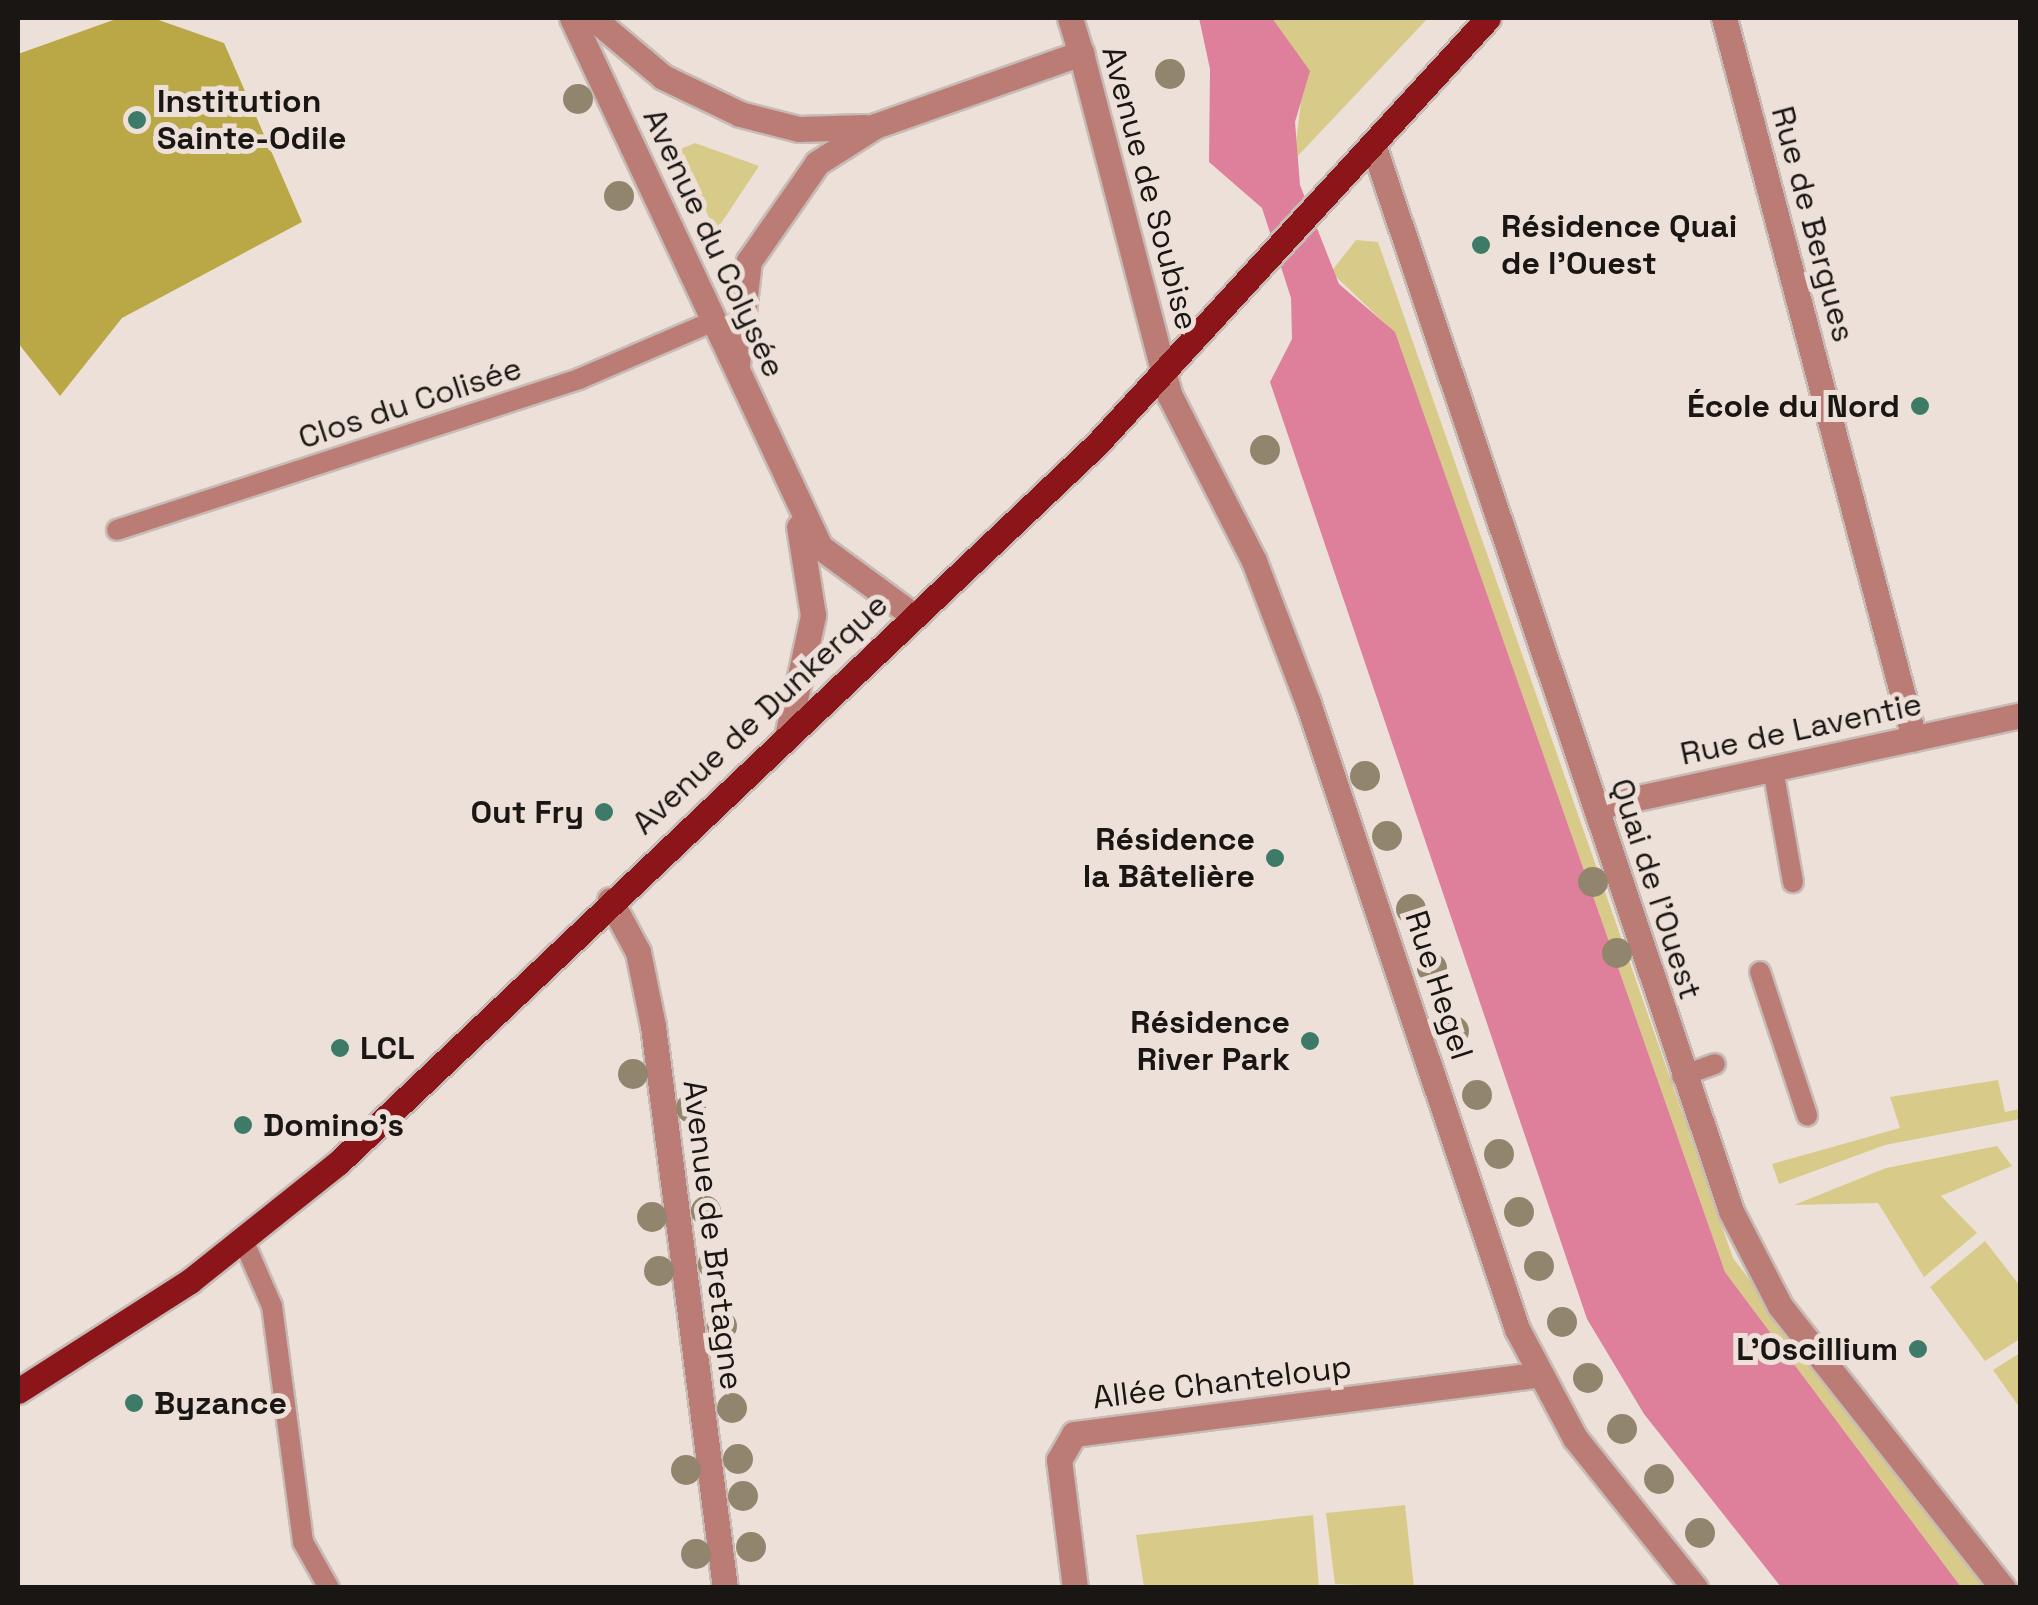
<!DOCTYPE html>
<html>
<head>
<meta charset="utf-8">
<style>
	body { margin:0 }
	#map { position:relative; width:2038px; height:1605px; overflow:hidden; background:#ede0d9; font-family:"Space Grotesk",sans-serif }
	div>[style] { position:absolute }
	.green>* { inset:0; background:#d8cb89 }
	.forest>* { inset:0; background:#baa745 }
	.water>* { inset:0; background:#de809c }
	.roads { filter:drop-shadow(2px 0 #c7bcb5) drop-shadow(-2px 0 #c7bcb5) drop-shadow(0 2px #c7bcb5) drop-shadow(0 -2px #c7bcb5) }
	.service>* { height:20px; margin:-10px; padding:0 10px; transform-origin:10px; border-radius:10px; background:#bc7c76 }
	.minor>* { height:25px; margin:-12.5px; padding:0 12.5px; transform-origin:12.5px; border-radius:12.5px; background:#bc7c76 }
	.tertiary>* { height:25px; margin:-12.5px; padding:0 12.5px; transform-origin:12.5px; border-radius:12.5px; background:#bc7c76 }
	.primary>* { height:25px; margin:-12.5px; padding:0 12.5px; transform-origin:12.5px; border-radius:12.5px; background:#8c151a }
	.trees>* { width:30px; height:30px; margin:-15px; border-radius:50%; background:#91866d }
	.dots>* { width:28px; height:28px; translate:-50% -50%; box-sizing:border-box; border:5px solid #ede0d9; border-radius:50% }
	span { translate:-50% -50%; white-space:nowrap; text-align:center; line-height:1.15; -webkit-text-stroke:10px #ede0d9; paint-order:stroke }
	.poi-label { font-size:32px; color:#1a1613; font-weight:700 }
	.left { translate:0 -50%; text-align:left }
	.right { translate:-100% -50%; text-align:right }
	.street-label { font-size:32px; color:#1a1613 }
	.frame { position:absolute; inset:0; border:20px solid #1a1613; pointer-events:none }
</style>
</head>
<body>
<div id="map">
	<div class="green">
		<i style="clip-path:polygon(1272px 18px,1428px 18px,1294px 160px,1303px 84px)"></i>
		<i style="clip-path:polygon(695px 143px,759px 166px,716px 231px,676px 151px)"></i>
		<i style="clip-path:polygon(1356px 240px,1378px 242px,1733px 1258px,1984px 1587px,1961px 1587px,1725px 1272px,1395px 333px,1331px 272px)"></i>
		<i style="clip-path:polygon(1998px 1080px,2005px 1112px,2020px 1109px,2020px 1119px,1885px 1145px,1779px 1184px,1772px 1164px,1900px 1128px,1890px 1097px)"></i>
		<i style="clip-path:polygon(1997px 1146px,2012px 1166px,1941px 1196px,1977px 1233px,1924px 1277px,1878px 1203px,1794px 1205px,1886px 1168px)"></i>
		<i style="clip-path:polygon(1985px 1241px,2020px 1286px,2020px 1339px,1985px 1361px,1930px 1287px)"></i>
		<i style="clip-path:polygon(2020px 1353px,2020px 1408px,1993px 1370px)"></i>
		<i style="clip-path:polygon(1405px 1505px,1414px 1587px,1335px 1584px,1326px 1513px)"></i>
		<i style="clip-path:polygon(1313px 1515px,1319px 1587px,1144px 1587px,1136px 1535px)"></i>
	</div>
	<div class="forest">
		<i style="clip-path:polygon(119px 18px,153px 18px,224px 43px,302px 222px,122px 318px,60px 396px,18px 343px,18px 54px)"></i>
	</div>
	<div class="water">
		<i style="clip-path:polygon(1199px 18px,1272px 18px,1310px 71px,1295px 122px,1300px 185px,1339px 284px,1395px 332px,1725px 1272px,1961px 1587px,1781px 1587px,1644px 1414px,1587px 1319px,1270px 382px,1292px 339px,1291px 298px,1262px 208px,1209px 162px,1210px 69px)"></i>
	</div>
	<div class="roads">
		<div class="service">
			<i style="left:117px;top:530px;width:486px;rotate:-18.1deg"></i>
			<i style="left:579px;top:379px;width:149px;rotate:-23.3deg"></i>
			<i style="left:1773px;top:769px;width:115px;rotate:80deg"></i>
			<i style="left:1760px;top:972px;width:151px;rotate:71.8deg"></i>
			<i style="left:1682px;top:1076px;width:35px;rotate:-20deg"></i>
			<i style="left:244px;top:1242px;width:70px;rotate:66.4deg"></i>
			<i style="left:272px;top:1306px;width:238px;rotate:82.5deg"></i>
			<i style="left:303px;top:1542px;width:53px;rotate:60.5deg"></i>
		</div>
		<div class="minor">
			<i style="left:1070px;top:18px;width:37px;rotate:73deg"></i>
			<i style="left:1724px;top:18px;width:745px;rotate:75.22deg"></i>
			<i style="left:1373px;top:144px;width:1125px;rotate:71.45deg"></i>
			<i style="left:1731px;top:1211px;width:107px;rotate:62.7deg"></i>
			<i style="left:1780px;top:1306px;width:360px;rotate:51.7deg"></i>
			<i style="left:1596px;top:807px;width:434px;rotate:-12.2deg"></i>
			<i style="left:610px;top:900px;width:59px;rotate:61.7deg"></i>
			<i style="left:638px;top:952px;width:76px;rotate:78.5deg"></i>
			<i style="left:653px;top:1026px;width:567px;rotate:82.7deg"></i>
			<i style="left:1075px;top:1588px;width:129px;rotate:-97.1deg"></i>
			<i style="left:1059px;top:1460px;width:30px;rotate:-60deg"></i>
			<i style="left:1074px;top:1434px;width:467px;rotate:-7.3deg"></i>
		</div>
		<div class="tertiary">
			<i style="left:572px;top:18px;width:584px;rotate:64.88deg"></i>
			<i style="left:820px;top:547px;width:117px;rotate:36.3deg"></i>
			<i style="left:593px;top:18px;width:92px;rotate:40.1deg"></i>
			<i style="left:663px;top:77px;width:85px;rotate:25.7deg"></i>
			<i style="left:740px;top:114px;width:61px;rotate:14.3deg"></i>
			<i style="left:799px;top:129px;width:66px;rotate:-1.7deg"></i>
			<i style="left:737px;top:364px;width:104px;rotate:-83.4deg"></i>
			<i style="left:749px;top:261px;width:119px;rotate:-55.2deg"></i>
			<i style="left:817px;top:163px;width:69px;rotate:-32.5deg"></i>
			<i style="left:875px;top:126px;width:219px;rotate:-19.5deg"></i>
			<i style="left:1081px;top:53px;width:354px;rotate:75.5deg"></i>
			<i style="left:1170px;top:396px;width:185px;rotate:63deg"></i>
			<i style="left:1254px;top:561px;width:152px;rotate:69.2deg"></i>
			<i style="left:1308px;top:703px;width:660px;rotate:71.54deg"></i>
			<i style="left:1517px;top:1329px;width:123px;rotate:62deg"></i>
			<i style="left:1575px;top:1438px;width:192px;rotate:51.3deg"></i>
			<i style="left:788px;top:732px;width:120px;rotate:-77.9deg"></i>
			<i style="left:813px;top:615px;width:89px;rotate:-99deg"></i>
		</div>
		<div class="primary">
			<i style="left:18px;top:1391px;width:204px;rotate:-32.6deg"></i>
			<i style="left:190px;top:1281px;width:189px;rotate:-38.6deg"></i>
			<i style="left:338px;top:1163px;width:1045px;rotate:-43.45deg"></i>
			<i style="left:1097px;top:444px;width:578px;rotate:-47.45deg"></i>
		</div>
	</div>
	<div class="trees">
		<i style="left:1170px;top:74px"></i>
		<i style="left:578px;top:99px"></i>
		<i style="left:619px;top:196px"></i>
		<i style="left:1265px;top:450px"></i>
		<i style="left:1365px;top:776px"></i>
		<i style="left:1387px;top:836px"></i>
		<i style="left:1593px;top:882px"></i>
		<i style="left:1411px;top:909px"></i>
		<i style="left:1617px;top:953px"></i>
		<i style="left:1432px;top:968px"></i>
		<i style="left:1454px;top:1031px"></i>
		<i style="left:633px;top:1074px"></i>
		<i style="left:1477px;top:1095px"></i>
		<i style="left:691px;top:1108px"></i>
		<i style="left:1499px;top:1154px"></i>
		<i style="left:706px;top:1211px"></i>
		<i style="left:1519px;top:1212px"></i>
		<i style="left:652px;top:1217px"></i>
		<i style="left:713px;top:1264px"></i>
		<i style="left:1539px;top:1266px"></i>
		<i style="left:659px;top:1271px"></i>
		<i style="left:1562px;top:1322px"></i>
		<i style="left:722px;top:1326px"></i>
		<i style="left:1588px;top:1378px"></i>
		<i style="left:732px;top:1408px"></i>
		<i style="left:1622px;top:1429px"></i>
		<i style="left:738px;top:1459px"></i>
		<i style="left:686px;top:1470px"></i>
		<i style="left:1659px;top:1479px"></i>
		<i style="left:743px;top:1496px"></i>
		<i style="left:1700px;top:1533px"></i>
		<i style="left:751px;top:1547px"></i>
		<i style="left:696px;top:1554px"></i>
	</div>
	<div class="dots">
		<i style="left:137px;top:120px;background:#3d7b68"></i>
		<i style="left:1481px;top:245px;background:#3d7b68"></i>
		<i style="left:1920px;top:406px;background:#3d7b68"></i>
		<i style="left:604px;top:812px;background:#3d7b68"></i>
		<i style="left:1275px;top:858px;background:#3d7b68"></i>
		<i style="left:1310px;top:1041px;background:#3d7b68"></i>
		<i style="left:340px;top:1048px;background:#3d7b68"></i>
		<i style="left:243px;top:1125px;background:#3d7b68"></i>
		<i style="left:1918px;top:1349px;background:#3d7b68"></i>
		<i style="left:134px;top:1403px;background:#3d7b68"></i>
	</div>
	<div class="poi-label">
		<span class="left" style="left:157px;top:120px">Institution<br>Sainte-Odile</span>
		<span class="left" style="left:1501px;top:245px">Résidence Quai<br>de l'Ouest</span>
		<span class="right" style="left:1900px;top:406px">École du Nord</span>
		<span class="right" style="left:584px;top:812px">Out Fry</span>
		<span class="right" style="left:1255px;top:858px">Résidence<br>la Bâtelière</span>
		<span class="right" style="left:1290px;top:1041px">Résidence<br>River Park</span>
		<span class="left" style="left:360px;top:1048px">LCL</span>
		<span class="left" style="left:263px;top:1125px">Domino's</span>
		<span class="right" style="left:1898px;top:1349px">L'Oscillium</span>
		<span class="left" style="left:154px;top:1403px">Byzance</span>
	</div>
	<div class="street-label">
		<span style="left:1150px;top:188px;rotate:75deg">Avenue de Soubise</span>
		<span style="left:1813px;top:224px;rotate:75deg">Rue de Bergues</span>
		<span style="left:714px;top:243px;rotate:65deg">Avenue du Colysée</span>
		<span style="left:410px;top:403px;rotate:-18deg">Clos du Colisée</span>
		<span style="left:760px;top:714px;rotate:-43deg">Avenue de Dunkerque</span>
		<span style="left:1801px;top:729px;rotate:-12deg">Rue de Laventie</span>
		<span style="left:1656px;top:889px;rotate:72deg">Quai de l'Ouest</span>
		<span style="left:1439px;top:985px;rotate:72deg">Rue Hegel</span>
		<span style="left:713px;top:1235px;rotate:83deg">Avenue de Bretagne</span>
		<span style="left:1222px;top:1382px;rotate:-7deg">Allée Chanteloup</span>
	</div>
	<div class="frame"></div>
</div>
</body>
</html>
